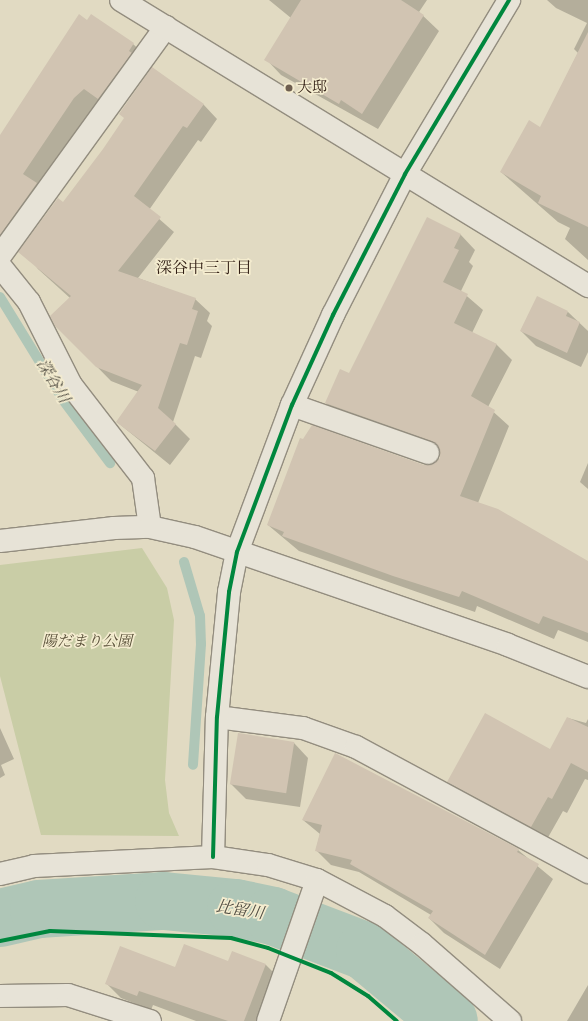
<!DOCTYPE html>
<html>
<head>
<meta charset="utf-8">
<style>
	body { margin:0 }
	#map { position:relative; width:588px; height:1021px; overflow:hidden; background:#e1dac2; font-family:"IM FELL French Canon","Noto Serif JP",serif }
	div>[style] { position:absolute }
	.green>* { inset:0; background:#c9cda6 }
	.shadow>* { inset:0; background:#0003 }
	.stream>* { height:10px; margin:-5px; padding:0 5px; transform-origin:5px; border-radius:5px; background:#afc6b7 }
	.river>* { height:58px; margin:-29px; padding:0 29px; transform-origin:29px; border-radius:29px; background:#afc6b7 }
	.building>* { inset:0; background:#d1c4b2; transform-origin:0 0 }
	.roads { filter:drop-shadow(1px 0 #938d7f) drop-shadow(-1px 0 #938d7f) drop-shadow(0 1px #938d7f) drop-shadow(0 -1px #938d7f) }
	.street>* { height:22px; margin:-11px; padding:0 11px; transform-origin:11px; border-radius:11px; background:#e7e3d7 }
	.secondary>* { height:22px; margin:-11px; padding:0 11px; transform-origin:11px; border-radius:11px; background:#e7e3d7 }
	.cycleway>* { height:4px; margin:-2px; padding:0 2px; transform-origin:2px; border-radius:2px; background:#00873e }
	.dots>* { width:11px; height:11px; translate:-50% -50%; box-sizing:border-box; border:2px solid #f4eccf; border-radius:50% }
	span { translate:-50% -50%; white-space:nowrap; text-align:center; line-height:1.15; -webkit-text-stroke:3.5px #f4eccf; paint-order:stroke }
	.poi-label { font-size:15px; color:#301d13 }
	.left { translate:0 -50%; text-align:left }
	.park-label { font-size:15px; color:#584f38; font-style:italic }
	.neighbourhood-label { font-size:16px; color:#301d13 }
	.water-label { font-size:16px; color:#504d43; font-style:italic }
</style>
</head>
<body>
<div id="map">
	<div class="green">
		<i style="clip-path:polygon(142px 548px,167px 588px,174px 620px,165px 780px,169px 813px,179px 836px,41px 835px,0 676px,0 565px)"></i>
	</div>
	<div class="shadow">
		<i style="clip-path:polygon(269px 0,427px 0,419px 12px,439px 31px,378px 129px,281px 75px,266px 59px,291px 18px)"></i>
		<i style="clip-path:polygon(547px 0,588px 0,588px 260px,565px 239px,570px 228px,558px 222px,501px 172px,541px 128px,578px 53px,574px 49px,587px 23px,556px 8px)"></i>
		<i style="clip-path:polygon(87px 21px,133px 44px,148px 58px,89px 113px,39px 187px,16px 248px,0 236px,0 141px)"></i>
		<i style="clip-path:polygon(203px 104px,217px 119px,201px 142px,198px 140px,149px 210px,174px 232px,138px 278px,195px 299px,210px 313px,207px 321px,212px 326px,201px 358px,195px 356px,173px 422px,190px 439px,170px 465px,117px 422px,139px 392px,111px 381px,56px 325px,70px 298px,38px 269px,22px 249px,64px 203px)"></i>
		<i style="clip-path:polygon(460px 234px,475px 250px,469px 262px,473px 266px,461px 291px,483px 310px,472px 333px,496px 344px,512px 360px,488px 407px,509px 426px,478px 503px,588px 564px,588px 642px,558px 630px,554px 639px,477px 606px,475px 612px,299px 551px,268px 525px,424px 466px,431px 466px,441px 458px,441px 453px,341px 418px,326px 403px)"></i>
		<i style="clip-path:polygon(568px 312px,588px 331px,588px 352px,581px 367px,536px 346px,521px 331px)"></i>
		<i style="clip-path:polygon(588px 463px,588px 489px,580px 482px)"></i>
		<i style="clip-path:polygon(568px 718px,586px 723px,588px 719px,588px 780px,585px 779px,567px 813px,563px 811px,546px 841px,463px 796px,448px 782px,550px 751px)"></i>
		<i style="clip-path:polygon(0 728px,14px 759px,1px 765px,5px 775px,0 778px)"></i>
		<i style="clip-path:polygon(294px 743px,308px 758px,300px 807px,246px 799px,231px 784px)"></i>
		<i style="clip-path:polygon(303px 820px,518px 850px,553px 879px,500px 969px,444px 933px,429px 918px,431px 915px,359px 872px,331px 865px,316px 850px,320px 834px)"></i>
		<i style="clip-path:polygon(229px 962px,266px 965px,280px 979px,264px 1021px,196px 1021px,153px 1005px,151px 1010px,121px 998px,106px 983px,176px 968px)"></i>
		<i style="clip-path:polygon(588px 985px,588px 1021px,567px 1021px)"></i>
	</div>
	<div class="stream">
		<i style="left:0;top:297px;width:121px;rotate:58.5deg"></i>
		<i style="left:63px;top:400px;width:79px;rotate:53.3deg"></i>
		<i style="left:184px;top:562px;width:56px;rotate:73.5deg"></i>
		<i style="left:200px;top:616px;width:28px;rotate:88deg"></i>
		<i style="left:201px;top:644px;width:121px;rotate:93.8deg"></i>
		<i style="left:248px;top:890px;width:36px;rotate:46deg"></i>
	</div>
	<div class="river">
		<i style="left:0;top:918px;width:40px;rotate:-13deg"></i>
		<i style="left:39px;top:909px;width:125px;rotate:-3.7deg"></i>
		<i style="left:164px;top:901px;width:72px;rotate:5.6deg"></i>
		<i style="left:236px;top:908px;width:38px;rotate:12deg"></i>
		<i style="left:273px;top:916px;width:98px;rotate:20.8deg"></i>
		<i style="left:365px;top:951px;width:109px;rotate:39.8deg"></i>
	</div>
	<div class="building">
		<i style="clip-path:polygon(301px 0,401px 0,424px 15px,362px 114px,341px 100px,339px 104px,264px 60px)"></i>
		<i style="clip-path:polygon(79px 14px,87px 20px,91px 14px,134px 43px,129px 51px,132px 53px,98px 99px,84px 89px,74px 98px,23px 174px,37px 183px,0 235px,0 135px)"></i>
		<i style="clip-path:polygon(588px 32px,588px 227px,538px 203px,541px 196px,500px 172px,529px 120px,540px 127px)"></i>
		<i style="clip-path:polygon(152px 67px,204px 104px,187px 128px,183px 126px,134px 196px,161px 217px,118px 271px,196px 298px,192px 309px,198px 311px,187px 345px,180px 343px,158px 408px,176px 424px,155px 451px,116px 422px,142px 385px,96px 367px,55px 326px,50px 316px,71px 296px,18px 252px,58px 198px,63px 202px,103px 149px,124px 118px,119px 114px)"></i>
		<i style="clip-path:polygon(427px 217px,461px 234px,454px 248px,459px 250px,443px 282px,468px 294px,454px 323px,497px 344px,471px 396px,495px 410px,460px 496px,498px 509px,588px 561px,588px 633px,543px 616px,539px 624px,462px 591px,459px 597px,393px 576px,282px 536px,284px 532px,267px 525px,300px 438px,303px 439px,312px 425px,424px 465px,431px 465px,440px 458px,440px 450px,432px 441px,325px 403px,340px 369px,349px 373px)"></i>
		<i style="clip-path:polygon(537px 296px,568px 311px,566px 316px,580px 322px,567px 353px,520px 331px)"></i>
		<i style="clip-path:polygon(485px 713px,550px 749px,567px 717px,588px 727px,588px 772px,571px 763px,552px 799px,548px 797px,531px 827px,447px 782px)"></i>
		<i style="left:238px;top:733px;width:57px;height:52px;rotate:9deg"></i>
		<i style="clip-path:polygon(335px 753px,519px 849px,517px 852px,539px 864px,485px 955px,428px 918px,433px 911px,350px 864px,352px 860px,315px 851px,322px 825px,302px 820px)"></i>
		<i style="clip-path:polygon(184px 944px,228px 961px,232px 951px,266px 964px,244px 1021px,228px 1021px,139px 991px,137px 996px,105px 984px,120px 946px,175px 967px)"></i>
	</div>
	<div class="roads">
		<div class="street">
			<i style="left:0;top:256px;width:283px;rotate:-54.1deg"></i>
			<i style="left:0;top:266px;width:46px;rotate:51.1deg"></i>
			<i style="left:29px;top:302px;width:93px;rotate:63.2deg"></i>
			<i style="left:71px;top:385px;width:118px;rotate:52.3deg"></i>
			<i style="left:143px;top:478px;width:49px;rotate:81.9deg"></i>
			<i style="left:292px;top:405px;width:144px;rotate:19.4deg"></i>
			<i style="left:217px;top:717px;width:87px;rotate:7.3deg"></i>
			<i style="left:303px;top:728px;width:56px;rotate:19.7deg"></i>
			<i style="left:356px;top:747px;width:264px;rotate:28.3deg"></i>
			<i style="left:213px;top:857px;width:140px;rotate:-88.4deg"></i>
			<i style="left:217px;top:717px;width:126px;rotate:-84.5deg"></i>
			<i style="left:229px;top:592px;width:41px;rotate:-78.7deg"></i>
			<i style="left:237px;top:552px;width:157px;rotate:-69.5deg"></i>
			<i style="left:292px;top:405px;width:99px;rotate:-65.5deg"></i>
			<i style="left:333px;top:315px;width:158px;rotate:-62.9deg"></i>
			<i style="left:405px;top:174px;width:203px;rotate:-59.1deg"></i>
			<i style="left:0;top:874px;width:35px;rotate:-13deg"></i>
			<i style="left:34px;top:866px;width:179px;rotate:-2.9deg"></i>
			<i style="left:213px;top:857px;width:56px;rotate:8.3deg"></i>
			<i style="left:268px;top:865px;width:51px;rotate:17deg"></i>
			<i style="left:317px;top:880px;width:77px;rotate:27.9deg"></i>
			<i style="left:385px;top:916px;width:46px;rotate:37.1deg"></i>
			<i style="left:422px;top:944px;width:117px;rotate:41.2deg"></i>
			<i style="left:0;top:996px;width:68px;rotate:-0.8deg"></i>
			<i style="left:68px;top:995px;width:86px;rotate:17.6deg"></i>
			<i style="left:268px;top:1021px;width:149px;rotate:-70.8deg"></i>
		</div>
		<div class="secondary">
			<i style="left:121px;top:0;width:548px;rotate:31.48deg"></i>
			<i style="left:0;top:541px;width:115px;rotate:-6.5deg"></i>
			<i style="left:114px;top:528px;width:36px;rotate:-2deg"></i>
			<i style="left:150px;top:527px;width:46px;rotate:12.5deg"></i>
			<i style="left:195px;top:537px;width:331px;rotate:19deg"></i>
			<i style="left:508px;top:645px;width:86px;rotate:21.8deg"></i>
		</div>
	</div>
	<div class="cycleway">
		<i style="left:213px;top:857px;width:140px;rotate:-88.4deg"></i>
		<i style="left:217px;top:717px;width:126px;rotate:-84.5deg"></i>
		<i style="left:229px;top:592px;width:41px;rotate:-78.7deg"></i>
		<i style="left:237px;top:552px;width:157px;rotate:-69.5deg"></i>
		<i style="left:292px;top:405px;width:99px;rotate:-65.5deg"></i>
		<i style="left:333px;top:315px;width:158px;rotate:-62.9deg"></i>
		<i style="left:405px;top:174px;width:203px;rotate:-59.1deg"></i>
		<i style="left:0;top:941px;width:51px;rotate:-11.3deg"></i>
		<i style="left:50px;top:931px;width:181px;rotate:2.2deg"></i>
		<i style="left:231px;top:938px;width:38px;rotate:15deg"></i>
		<i style="left:268px;top:948px;width:68px;rotate:21.6deg"></i>
		<i style="left:331px;top:973px;width:44px;rotate:31.9deg"></i>
		<i style="left:368px;top:996px;width:38px;rotate:41deg"></i>
	</div>
	<div class="dots">
		<i style="left:289px;top:88px;background:#6e5f50"></i>
	</div>
	<div class="poi-label">
		<span class="left" style="left:297px;top:88px">大邸</span>
	</div>
	<div class="park-label">
		<span style="left:87px;top:642px">陽だまり公園</span>
	</div>
	<div class="neighbourhood-label">
		<span style="left:204px;top:268px">深谷中三丁目</span>
	</div>
	<div class="water-label">
		<span style="left:53px;top:381px;rotate:59deg">深谷川</span>
		<span style="left:240px;top:910px;rotate:9deg">比留川</span>
	</div>
</div>
</body>
</html>
